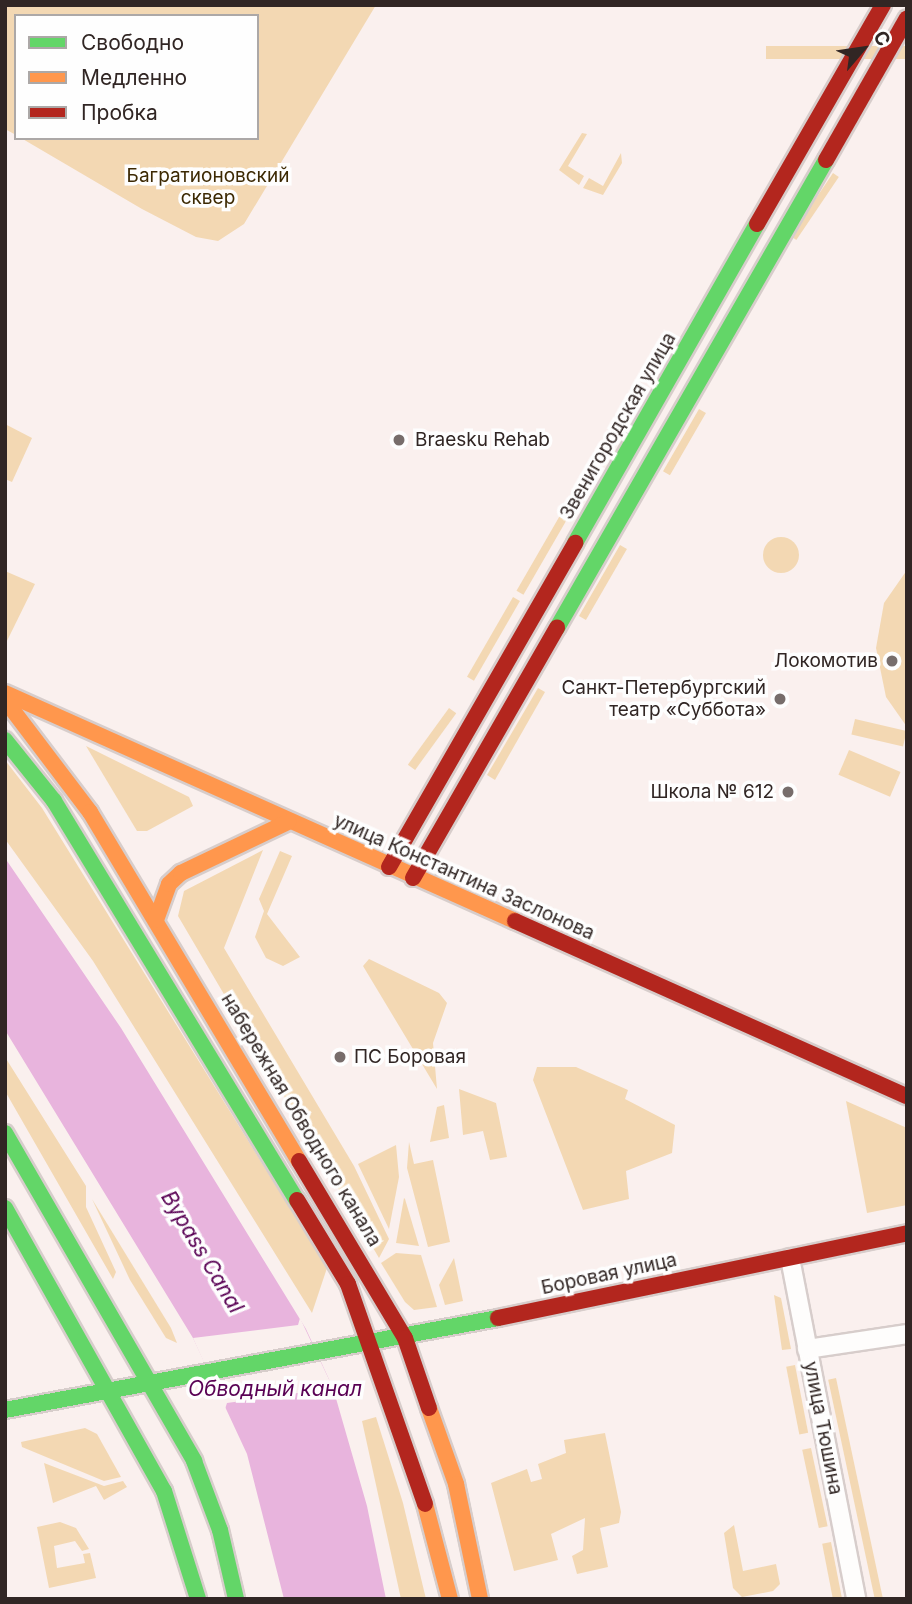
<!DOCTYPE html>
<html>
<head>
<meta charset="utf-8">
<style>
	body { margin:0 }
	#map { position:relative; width:912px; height:1604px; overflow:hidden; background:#faf0ee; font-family:Inter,sans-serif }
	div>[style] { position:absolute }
	.green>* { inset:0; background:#f3d8b3; transform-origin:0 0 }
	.round { border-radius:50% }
	.water>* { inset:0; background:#e8b4dd }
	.pier>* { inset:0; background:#faf0ee }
	.roads { filter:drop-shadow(2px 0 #d7cdcb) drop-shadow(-2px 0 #d7cdcb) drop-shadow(0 2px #d7cdcb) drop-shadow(0 -2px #d7cdcb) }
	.street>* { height:18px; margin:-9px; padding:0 9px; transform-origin:9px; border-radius:9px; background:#fefdfc }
	.fast>* { height:16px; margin:-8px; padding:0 8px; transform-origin:8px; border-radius:8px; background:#63d668 }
	.slow>* { height:16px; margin:-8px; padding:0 8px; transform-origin:8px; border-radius:8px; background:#ff974d }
	.jam>* { height:16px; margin:-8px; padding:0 8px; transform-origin:8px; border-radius:8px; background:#b3261e }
	.dots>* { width:19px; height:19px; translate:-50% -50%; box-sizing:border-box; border:4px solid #fefefe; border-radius:50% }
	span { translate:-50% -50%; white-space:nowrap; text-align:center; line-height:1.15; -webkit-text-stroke:7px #fefefe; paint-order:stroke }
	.park-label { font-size:19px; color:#3c2903 }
	.street-label { font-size:19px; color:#312624 }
	.poi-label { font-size:19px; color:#312624 }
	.left { translate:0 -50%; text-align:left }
	.right { translate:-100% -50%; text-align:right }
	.water-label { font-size:21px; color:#590154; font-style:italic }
	.frame { position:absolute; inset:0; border:7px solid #312624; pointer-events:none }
	.legend { position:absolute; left:14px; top:14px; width:245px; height:126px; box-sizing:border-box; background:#fefefe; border:2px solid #aca8a7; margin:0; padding:9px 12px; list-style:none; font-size:21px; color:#312624 }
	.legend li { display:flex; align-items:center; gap:14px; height:35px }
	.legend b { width:35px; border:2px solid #aca8a7 }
	.north { position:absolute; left:828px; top:14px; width:70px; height:70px; -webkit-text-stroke:5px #fefefe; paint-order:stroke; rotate:61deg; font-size:19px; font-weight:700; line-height:28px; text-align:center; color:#312624 }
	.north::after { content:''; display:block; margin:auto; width:24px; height:32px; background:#312624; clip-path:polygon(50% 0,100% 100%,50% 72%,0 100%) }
</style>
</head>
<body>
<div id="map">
	<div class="green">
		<i style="clip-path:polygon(5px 5px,376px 5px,244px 224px,218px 241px,196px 237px,142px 209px,21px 138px,257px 138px,257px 16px,16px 16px,16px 135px,5px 129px)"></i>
		<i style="left:907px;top:46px;width:13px;height:141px;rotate:90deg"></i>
		<i style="clip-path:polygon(582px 133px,587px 134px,568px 166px,584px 176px,579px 185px,559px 170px)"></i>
		<i style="clip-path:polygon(621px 153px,622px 163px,603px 195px,583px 188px,589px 178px,603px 186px)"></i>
		<i style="left:833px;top:173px;width:7px;height:76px;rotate:34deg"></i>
		<i style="left:699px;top:409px;width:8px;height:72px;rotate:30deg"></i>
		<i style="clip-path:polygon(5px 424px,32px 438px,12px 482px,5px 479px)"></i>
		<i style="left:562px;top:512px;width:8px;height:91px;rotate:30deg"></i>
		<i class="round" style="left:763px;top:537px;width:36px;height:36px"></i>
		<i style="left:620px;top:545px;width:8px;height:82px;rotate:30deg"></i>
		<i style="clip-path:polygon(907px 570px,907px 727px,886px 697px,876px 648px,884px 603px)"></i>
		<i style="clip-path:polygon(5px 571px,35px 584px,5px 645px)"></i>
		<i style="left:513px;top:597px;width:8px;height:92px;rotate:30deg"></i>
		<i style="clip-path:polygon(538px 688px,545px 692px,495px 780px,487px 775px)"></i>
		<i style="left:449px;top:708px;width:9px;height:70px;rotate:36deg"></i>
		<i style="left:855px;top:719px;width:53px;height:16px;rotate:13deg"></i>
		<i style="clip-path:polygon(86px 746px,189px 797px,193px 806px,147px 831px,137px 831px)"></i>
		<i style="left:849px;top:750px;width:56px;height:27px;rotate:23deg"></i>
		<i style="clip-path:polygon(5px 760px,42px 808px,327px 1268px,312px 1313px,93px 961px,5px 839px)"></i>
		<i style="clip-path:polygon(263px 850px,224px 948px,354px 1166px,389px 1239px,379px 1258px,178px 916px,184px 891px)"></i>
		<i style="clip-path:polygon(280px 851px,292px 856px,267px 914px,300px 957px,283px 966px,266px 958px,255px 937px,264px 911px,259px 899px)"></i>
		<i style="clip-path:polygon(369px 959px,439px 993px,447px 1003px,433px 1043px,437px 1089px,363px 966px)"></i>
		<i style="clip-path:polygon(5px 1057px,86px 1186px,86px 1207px,116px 1272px,113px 1279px,5px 1091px)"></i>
		<i style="clip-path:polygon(537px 1067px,576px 1067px,628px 1090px,625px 1099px,675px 1125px,672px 1153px,626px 1171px,629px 1199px,583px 1210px,533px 1080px)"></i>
		<i style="clip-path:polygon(459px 1089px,496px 1103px,507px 1157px,490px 1160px,483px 1131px,463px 1135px)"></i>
		<i style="clip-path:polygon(846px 1101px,907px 1128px,907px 1205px,867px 1213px)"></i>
		<i style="clip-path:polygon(444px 1105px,449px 1138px,430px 1142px,437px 1107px)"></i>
		<i style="clip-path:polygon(409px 1142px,414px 1164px,433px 1160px,450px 1242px,428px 1247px,407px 1168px)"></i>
		<i style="clip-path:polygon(396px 1145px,399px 1177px,389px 1229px,358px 1164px)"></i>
		<i style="clip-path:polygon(404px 1198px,405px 1199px,419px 1246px,396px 1243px)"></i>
		<i style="clip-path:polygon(92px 1199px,171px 1328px,177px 1343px,166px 1338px,130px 1280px)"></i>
		<i style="clip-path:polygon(396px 1253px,421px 1255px,437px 1307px,414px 1310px,405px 1302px,381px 1263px)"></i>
		<i style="clip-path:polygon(454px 1258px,463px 1301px,445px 1305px,439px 1285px)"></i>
		<i style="clip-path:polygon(774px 1295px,781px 1298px,791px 1349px,782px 1350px)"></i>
		<i style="left:795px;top:1365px;width:69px;height:9px;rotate:79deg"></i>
		<i style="left:836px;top:1378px;width:226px;height:8px;rotate:78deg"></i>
		<i style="clip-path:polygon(376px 1417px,403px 1503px,426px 1599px,401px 1599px,362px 1421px)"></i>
		<i style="clip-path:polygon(85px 1428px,97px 1434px,121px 1477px,104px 1481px,22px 1447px,21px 1442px)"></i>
		<i style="clip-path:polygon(605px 1433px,621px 1512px,619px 1523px,600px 1528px,608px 1567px,577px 1574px,572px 1556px,583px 1550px,585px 1518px,551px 1534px,558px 1560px,514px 1571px,491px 1483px,527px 1469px,531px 1482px,542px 1479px,538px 1464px,566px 1453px,564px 1440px)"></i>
		<i style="left:811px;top:1448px;width:80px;height:9px;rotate:78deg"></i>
		<i style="clip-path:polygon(44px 1463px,104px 1486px,123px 1481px,127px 1487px,104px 1500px,96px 1486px,53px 1503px)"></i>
		<i style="clip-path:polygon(60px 1522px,76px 1528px,89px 1549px,82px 1551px,75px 1541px,54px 1546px,57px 1568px,85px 1563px,83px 1554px,90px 1553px,96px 1578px,49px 1588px,37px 1527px)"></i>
		<i style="clip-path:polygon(734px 1525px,743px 1571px,776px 1564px,780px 1584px,773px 1591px,742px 1597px,733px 1588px,724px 1533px)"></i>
		<i style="left:831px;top:1542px;width:58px;height:9px;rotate:79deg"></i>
	</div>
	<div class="water">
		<i style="clip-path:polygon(5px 858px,121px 1028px,306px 1329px,333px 1388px,367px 1506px,386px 1599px,284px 1599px,247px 1454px,193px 1338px,5px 1030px)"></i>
	</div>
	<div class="pier">
		<i style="clip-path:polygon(300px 1318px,333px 1388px,227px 1403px,225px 1409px,193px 1338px,298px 1325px)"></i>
	</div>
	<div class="roads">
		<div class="street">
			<i style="left:790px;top:1258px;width:347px;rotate:79deg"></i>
			<i style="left:807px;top:1349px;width:101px;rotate:-8.5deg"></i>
		</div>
		<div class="fast">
			<i style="left:575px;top:543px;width:367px;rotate:-60.3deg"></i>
			<i style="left:557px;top:628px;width:540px;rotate:-60.11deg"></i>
			<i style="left:5px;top:740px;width:78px;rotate:51.2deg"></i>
			<i style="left:54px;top:801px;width:467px;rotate:58.7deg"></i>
			<i style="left:5px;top:1133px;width:379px;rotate:60deg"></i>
			<i style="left:194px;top:1461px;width:74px;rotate:69.4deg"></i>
			<i style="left:220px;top:1530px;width:71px;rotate:76.9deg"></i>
			<i style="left:5px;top:1208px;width:325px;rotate:60.7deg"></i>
			<i style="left:164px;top:1491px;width:113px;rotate:72.5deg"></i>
			<i style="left:5px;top:1410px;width:502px;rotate:-10.57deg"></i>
		</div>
		<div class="slow">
			<i style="left:5px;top:693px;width:559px;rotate:24.09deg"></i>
			<i style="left:5px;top:700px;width:141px;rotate:52.8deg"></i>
			<i style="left:90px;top:812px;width:407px;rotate:59.1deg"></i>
			<i style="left:156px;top:920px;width:38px;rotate:-70deg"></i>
			<i style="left:169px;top:884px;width:16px;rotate:-43deg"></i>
			<i style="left:181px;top:873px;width:119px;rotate:-25.5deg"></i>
			<i style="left:429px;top:1408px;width:81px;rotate:70.4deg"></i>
			<i style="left:456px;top:1484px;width:117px;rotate:78.2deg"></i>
			<i style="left:425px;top:1504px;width:98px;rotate:75.3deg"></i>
		</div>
		<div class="jam">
			<i style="left:826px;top:160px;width:163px;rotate:-60.3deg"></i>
			<i style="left:757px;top:224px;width:253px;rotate:-60.1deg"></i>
			<i style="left:389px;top:867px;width:374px;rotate:-60.1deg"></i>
			<i style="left:413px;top:878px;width:289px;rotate:-60.1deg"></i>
			<i style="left:515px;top:921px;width:429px;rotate:24.1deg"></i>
			<i style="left:299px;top:1161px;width:206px;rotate:59.1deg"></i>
			<i style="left:405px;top:1338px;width:74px;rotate:71.1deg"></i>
			<i style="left:297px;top:1200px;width:98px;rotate:58.7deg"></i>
			<i style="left:348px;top:1284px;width:233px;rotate:70.7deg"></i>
			<i style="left:498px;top:1318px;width:418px;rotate:-11.7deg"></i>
		</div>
	</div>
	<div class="dots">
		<i style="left:399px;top:440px;background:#776d6b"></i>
		<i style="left:892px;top:661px;background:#776d6b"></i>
		<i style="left:780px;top:699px;background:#776d6b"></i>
		<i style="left:788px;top:792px;background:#776d6b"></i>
		<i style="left:340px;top:1057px;background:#776d6b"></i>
	</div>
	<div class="park-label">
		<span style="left:208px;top:187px">Багратионовский<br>сквер</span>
	</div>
	<div class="street-label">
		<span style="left:618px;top:426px;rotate:-60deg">Звенигородская улица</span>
		<span style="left:464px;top:877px;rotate:24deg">улица Константина Заслонова</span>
		<span style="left:301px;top:1120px;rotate:59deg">набережная Обводного канала</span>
		<span style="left:609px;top:1274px;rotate:-12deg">Боровая улица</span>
		<span style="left:823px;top:1428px;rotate:79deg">улица Тюшина</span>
	</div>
	<div class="poi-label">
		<span class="left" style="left:415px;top:440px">Braesku Rehab</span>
		<span class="right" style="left:878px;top:661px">Локомотив</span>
		<span class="right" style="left:766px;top:699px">Санкт-Петербургский<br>театр «Суббота»</span>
		<span class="right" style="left:774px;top:792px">Школа № 612</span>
		<span class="left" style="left:354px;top:1057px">ПС Боровая</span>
	</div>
	<div class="water-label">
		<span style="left:202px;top:1252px;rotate:59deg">Bypass Canal</span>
		<span style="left:275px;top:1389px">Обводный канал</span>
	</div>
	<div class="frame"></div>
	<ul class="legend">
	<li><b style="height:9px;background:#63d668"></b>Свободно</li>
	<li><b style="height:9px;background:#ff974d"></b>Медленно</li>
	<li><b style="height:9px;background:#b3261e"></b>Пробка</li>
	</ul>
	<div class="north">С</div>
</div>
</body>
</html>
